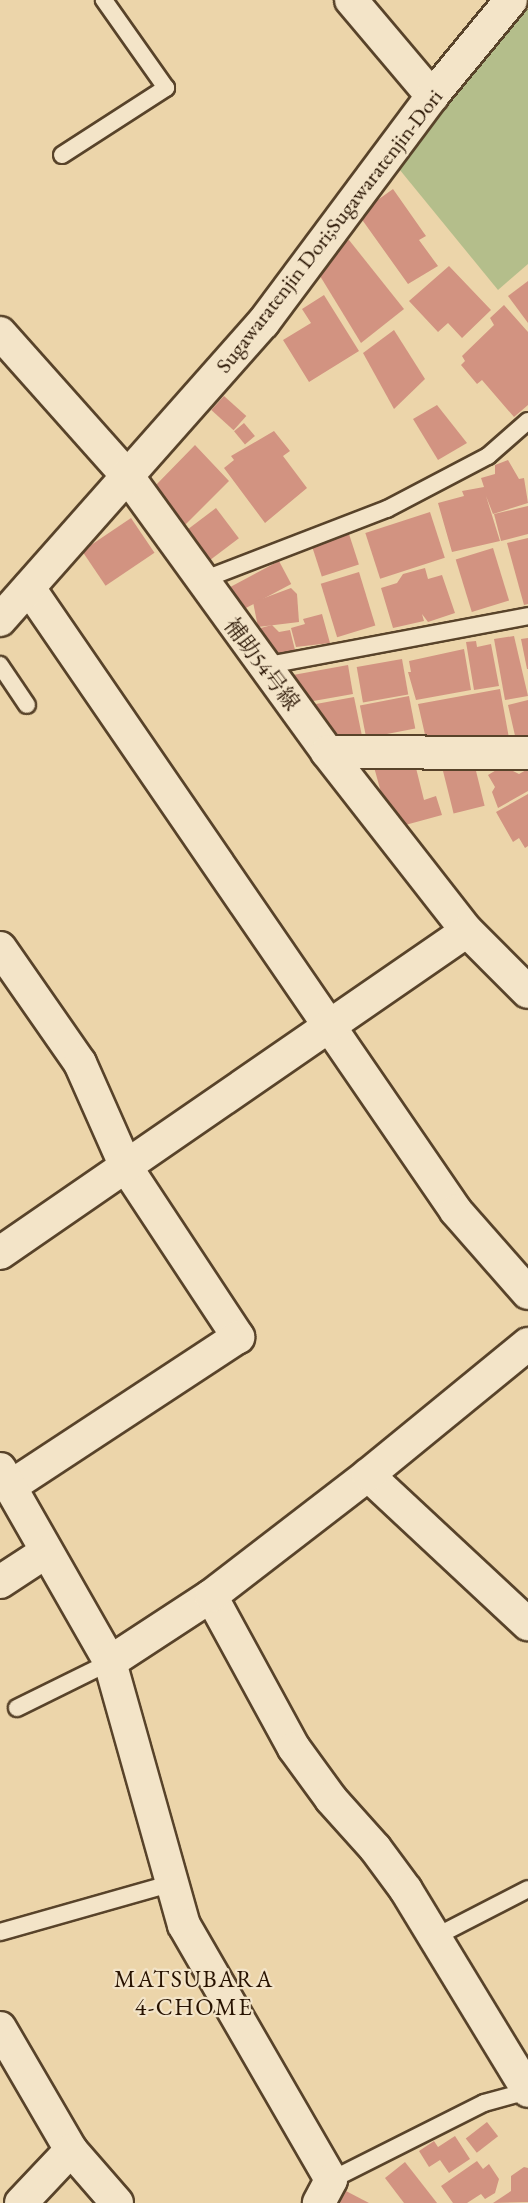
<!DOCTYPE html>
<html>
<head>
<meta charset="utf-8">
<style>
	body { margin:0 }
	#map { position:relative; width:528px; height:2203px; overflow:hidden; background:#ecd5aa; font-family:"EB Garamond","Noto Serif JP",serif }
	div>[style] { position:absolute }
	.green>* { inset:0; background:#b4be8b }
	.building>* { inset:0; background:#d29381; transform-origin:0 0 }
	.roads { filter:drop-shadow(2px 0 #58432a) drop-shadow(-2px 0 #58432a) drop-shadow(0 2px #58432a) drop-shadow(0 -2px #58432a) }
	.service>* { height:16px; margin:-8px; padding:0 8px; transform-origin:8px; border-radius:8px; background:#f3e4c8 }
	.minor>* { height:32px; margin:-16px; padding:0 16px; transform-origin:16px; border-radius:16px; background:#f3e4c8 }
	span { translate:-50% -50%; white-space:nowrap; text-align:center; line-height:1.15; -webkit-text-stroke:4.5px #f3e4c8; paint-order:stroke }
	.street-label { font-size:22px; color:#271200 }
	.neighbourhood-label { font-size:24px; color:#271200; letter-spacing:1.5px }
</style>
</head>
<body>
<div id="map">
	<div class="green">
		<i style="clip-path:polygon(519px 9px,528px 9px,528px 264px,498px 290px,395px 164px)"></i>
	</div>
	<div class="building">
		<i style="clip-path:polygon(393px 189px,426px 236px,419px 240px,438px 266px,408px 284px,358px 214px)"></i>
		<i style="clip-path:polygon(349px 240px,404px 309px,361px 343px,317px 271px,343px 241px)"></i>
		<i style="clip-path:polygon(449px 266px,491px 310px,462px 338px,448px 323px,438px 332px,409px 301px)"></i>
		<i style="clip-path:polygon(528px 281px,528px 323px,508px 296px)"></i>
		<i style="clip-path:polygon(324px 295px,359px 351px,309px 382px,283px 340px,311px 323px,302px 309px)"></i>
		<i style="clip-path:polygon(504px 305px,528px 332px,528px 405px,514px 417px,482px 380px,477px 384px,461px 365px,465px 361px,462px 356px,494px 325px,490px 318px)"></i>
		<i style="clip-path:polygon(394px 330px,425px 379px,394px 409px,363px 353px)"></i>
		<i style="left:224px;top:396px;width:30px;height:19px;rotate:42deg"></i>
		<i style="clip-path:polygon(437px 405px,467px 443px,438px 460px,413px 419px)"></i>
		<i style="left:244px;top:423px;width:17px;height:13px;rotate:50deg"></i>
		<i style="clip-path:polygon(274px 431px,290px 451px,283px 456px,307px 488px,265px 523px,224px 468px,234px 460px,231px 456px)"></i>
		<i style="clip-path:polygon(195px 445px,229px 481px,183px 527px,155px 498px,161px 492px,155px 486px)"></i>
		<i style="clip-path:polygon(508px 460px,519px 479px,524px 478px,528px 503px,493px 514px,486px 496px,500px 541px,452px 552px,438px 503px,464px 496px,462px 491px,484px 487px,481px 478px,495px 474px,495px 465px)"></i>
		<i style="clip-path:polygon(528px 506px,528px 534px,501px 541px,494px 514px)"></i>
		<i style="left:216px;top:508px;width:38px;height:36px;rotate:53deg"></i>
		<i style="left:430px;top:512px;width:48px;height:68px;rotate:72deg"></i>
		<i style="left:131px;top:518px;width:42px;height:59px;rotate:56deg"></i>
		<i style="left:349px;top:534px;width:32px;height:39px;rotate:72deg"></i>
		<i style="clip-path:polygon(528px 538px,528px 604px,524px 605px,507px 543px)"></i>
		<i style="left:493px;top:548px;width:55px;height:39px;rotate:73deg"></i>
		<i style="left:279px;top:561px;width:26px;height:60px;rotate:62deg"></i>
		<i style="clip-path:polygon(425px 568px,428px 579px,442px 575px,455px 613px,428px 622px,422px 614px,424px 621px,393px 628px,381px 588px,397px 583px,403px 574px)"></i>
		<i style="left:359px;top:572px;width:56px;height:40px;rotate:73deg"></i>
		<i style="clip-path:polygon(291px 588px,297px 594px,299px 622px,258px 627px,253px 602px)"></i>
		<i style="clip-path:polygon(322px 614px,330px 643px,296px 647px,291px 628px,305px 624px,303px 619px)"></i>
		<i style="clip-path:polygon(272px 625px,279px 632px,290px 630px,295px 650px,265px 657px,257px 629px)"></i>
		<i style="clip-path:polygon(514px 636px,528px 696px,505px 700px,494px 639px)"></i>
		<i style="clip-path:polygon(528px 638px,528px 669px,527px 669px,521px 639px)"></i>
		<i style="clip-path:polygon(476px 641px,477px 647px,491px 644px,499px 686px,474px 690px,466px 642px)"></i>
		<i style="clip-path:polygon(464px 649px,471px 690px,416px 700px,408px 672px,411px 672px,409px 661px)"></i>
		<i style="left:402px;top:659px;width:36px;height:46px;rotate:80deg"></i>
		<i style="clip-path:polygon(348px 665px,353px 694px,302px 703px,296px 696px,293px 675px)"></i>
		<i style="clip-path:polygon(500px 689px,509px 738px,479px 739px,479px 735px,426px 739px,418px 704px)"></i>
		<i style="left:409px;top:696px;width:33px;height:50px;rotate:79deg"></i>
		<i style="clip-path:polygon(354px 697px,362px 736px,335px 741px,321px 726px,316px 704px)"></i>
		<i style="clip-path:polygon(528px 700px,528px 737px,516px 740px,508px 705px)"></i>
		<i style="clip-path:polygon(392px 762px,394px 770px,416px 768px,424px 800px,436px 796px,442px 815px,398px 827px,392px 806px,385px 807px,374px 767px)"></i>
		<i style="left:474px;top:763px;width:44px;height:32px;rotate:76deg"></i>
		<i style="clip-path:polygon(503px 766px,519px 774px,528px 769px,528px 791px,498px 808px,492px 792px,495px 787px,488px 775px)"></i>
		<i style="clip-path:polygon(528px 794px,528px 846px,525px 848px,519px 838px,513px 842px,496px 812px)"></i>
		<i style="left:487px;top:2122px;width:18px;height:27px;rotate:52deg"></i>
		<i style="clip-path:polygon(455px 2136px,470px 2159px,449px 2173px,440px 2160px,429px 2167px,419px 2151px,434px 2141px,438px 2147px)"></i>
		<i style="clip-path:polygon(477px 2161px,483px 2169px,489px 2164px,499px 2179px,495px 2193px,485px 2199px,481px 2194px,467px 2203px,453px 2203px,441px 2186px)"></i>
		<i style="clip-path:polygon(405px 2162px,437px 2203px,404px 2203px,385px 2178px)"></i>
		<i style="clip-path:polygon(524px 2167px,528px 2168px,528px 2202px,493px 2203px,511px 2191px,511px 2176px)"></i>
		<i style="clip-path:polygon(346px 2191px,369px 2203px,340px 2203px)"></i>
	</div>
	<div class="roads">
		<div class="service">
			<i style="left:62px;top:155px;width:124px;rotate:-32.8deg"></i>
			<i style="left:166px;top:88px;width:108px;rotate:-125.2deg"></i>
			<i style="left:200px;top:581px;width:200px;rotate:-21.1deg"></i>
			<i style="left:387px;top:509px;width:114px;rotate:-27.7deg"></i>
			<i style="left:488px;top:456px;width:53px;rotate:-41.2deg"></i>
			<i style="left:0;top:665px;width:48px;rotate:56deg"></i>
			<i style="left:264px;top:666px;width:269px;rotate:-10.7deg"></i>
			<i style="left:17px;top:1708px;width:104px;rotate:-26.3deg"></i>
			<i style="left:0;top:1932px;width:180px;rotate:-15.8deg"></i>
			<i style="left:437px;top:1936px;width:102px;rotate:-27.3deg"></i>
			<i style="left:331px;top:2180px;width:171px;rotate:-26.7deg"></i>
			<i style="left:484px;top:2103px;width:46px;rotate:-15.3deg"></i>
		</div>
		<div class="minor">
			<i style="left:351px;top:0;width:126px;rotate:49.8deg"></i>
			<i style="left:0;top:333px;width:194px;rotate:48.3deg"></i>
			<i style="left:129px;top:478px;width:338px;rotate:54.1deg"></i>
			<i style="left:327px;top:752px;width:227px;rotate:52deg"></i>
			<i style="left:467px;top:931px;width:86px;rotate:45deg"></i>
			<i style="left:29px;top:588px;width:755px;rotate:55.57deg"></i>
			<i style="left:456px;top:1211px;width:109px;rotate:48.7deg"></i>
			<i style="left:0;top:620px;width:397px;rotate:-48.5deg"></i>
			<i style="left:263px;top:323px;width:283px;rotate:-53.3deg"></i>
			<i style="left:432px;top:96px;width:124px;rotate:-50.5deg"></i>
			<i style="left:327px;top:752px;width:201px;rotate:0.3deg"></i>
			<i style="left:0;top:948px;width:140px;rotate:55.2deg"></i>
			<i style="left:80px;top:1063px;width:114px;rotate:66.1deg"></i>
			<i style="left:126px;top:1167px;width:204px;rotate:56.6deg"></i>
			<i style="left:238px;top:1337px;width:273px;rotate:146.7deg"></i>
			<i style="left:0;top:1253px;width:567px;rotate:-34.59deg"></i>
			<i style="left:0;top:1469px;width:222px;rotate:60.3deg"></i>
			<i style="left:110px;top:1662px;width:273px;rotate:74.3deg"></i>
			<i style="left:184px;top:1925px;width:294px;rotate:60deg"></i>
			<i style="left:331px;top:2180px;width:26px;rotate:118deg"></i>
			<i style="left:368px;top:1475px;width:219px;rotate:43deg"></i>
			<i style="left:0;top:1582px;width:55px;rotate:-33.1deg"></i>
			<i style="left:211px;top:1596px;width:173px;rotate:61.4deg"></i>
			<i style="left:294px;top:1748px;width:63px;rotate:54deg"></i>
			<i style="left:331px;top:1799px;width:66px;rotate:48.1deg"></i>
			<i style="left:375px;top:1848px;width:52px;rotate:53.6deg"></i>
			<i style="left:406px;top:1890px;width:235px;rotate:58.7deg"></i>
			<i style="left:110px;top:1662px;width:121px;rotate:-33.2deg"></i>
			<i style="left:211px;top:1596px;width:198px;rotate:-37.6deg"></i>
			<i style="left:368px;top:1475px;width:207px;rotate:-39.3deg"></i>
			<i style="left:0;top:2028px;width:141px;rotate:59.8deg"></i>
			<i style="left:71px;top:2150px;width:70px;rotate:49deg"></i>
			<i style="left:21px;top:2203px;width:73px;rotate:-46.7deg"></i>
		</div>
	</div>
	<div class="street-label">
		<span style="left:329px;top:231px;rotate:-52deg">Sugawaratenjin Dori;Sugawaratenjin-Dori</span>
		<span style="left:262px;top:664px;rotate:53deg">補助54号線</span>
	</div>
	<div class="neighbourhood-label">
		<span style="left:194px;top:1993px">MATSUBARA<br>4-CHOME</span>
	</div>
</div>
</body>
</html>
